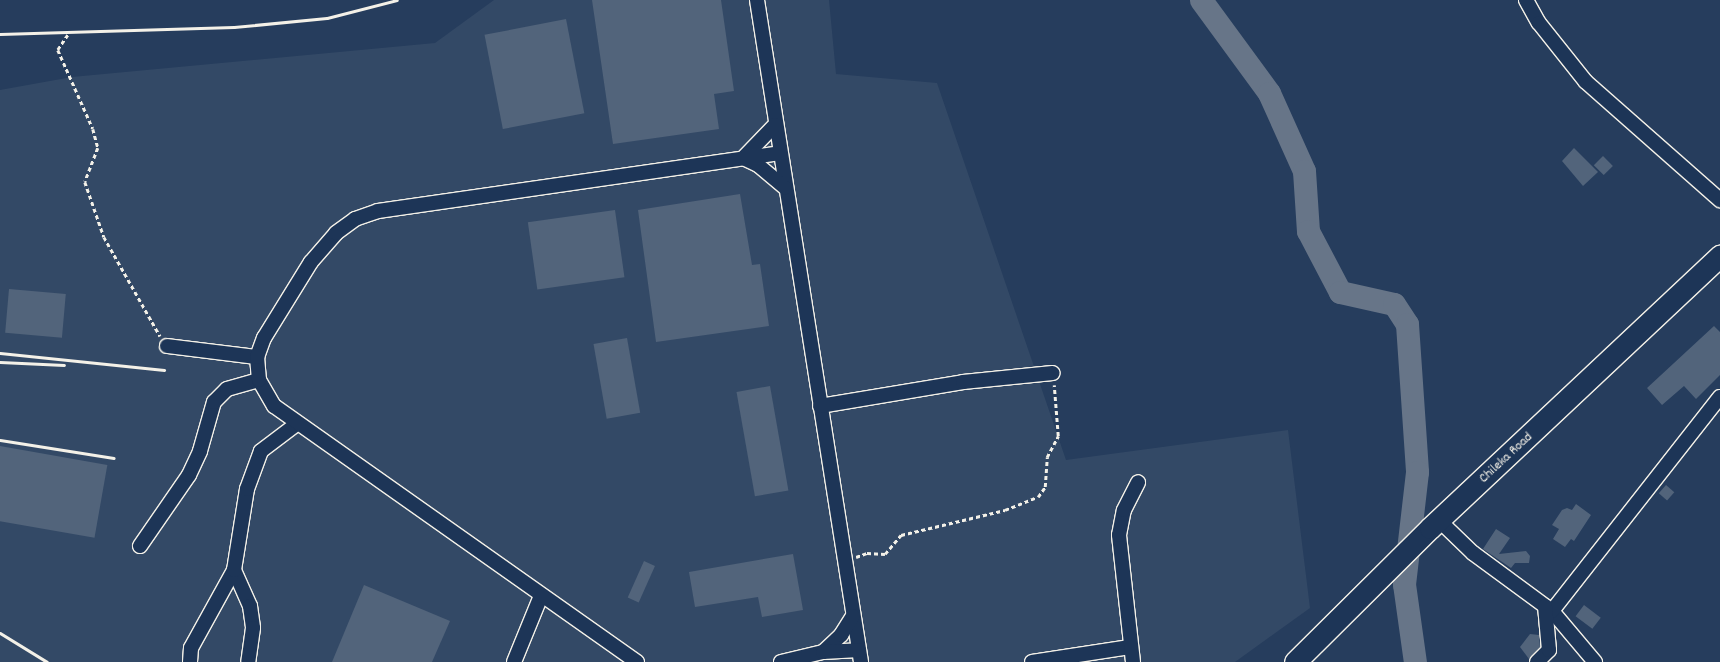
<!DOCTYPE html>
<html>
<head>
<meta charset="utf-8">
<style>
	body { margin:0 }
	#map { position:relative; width:1720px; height:662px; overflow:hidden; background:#263d5d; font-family:Dekko,sans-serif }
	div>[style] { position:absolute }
	.built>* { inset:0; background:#334966 }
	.river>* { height:23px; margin:-11.5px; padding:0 11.5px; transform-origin:11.5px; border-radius:11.5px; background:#677588 }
	.building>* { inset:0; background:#52647b; transform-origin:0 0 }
	.path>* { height:2.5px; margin-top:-1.25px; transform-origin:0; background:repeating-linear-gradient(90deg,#f4f1e8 0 4px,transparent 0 7px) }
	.roads { filter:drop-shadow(1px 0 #f4f1e8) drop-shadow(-1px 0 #f4f1e8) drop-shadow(0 1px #f4f1e8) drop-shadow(0 -1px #f4f1e8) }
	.minor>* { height:14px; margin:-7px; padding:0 7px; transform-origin:7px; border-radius:7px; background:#1d3557 }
	.highway>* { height:21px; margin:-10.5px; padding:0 10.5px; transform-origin:10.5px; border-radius:10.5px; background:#1d3557 }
	.rail>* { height:3px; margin:-1.5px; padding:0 1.5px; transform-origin:1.5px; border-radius:1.5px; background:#f4f1e8 }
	span { translate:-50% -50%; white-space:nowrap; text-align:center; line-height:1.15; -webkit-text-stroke:4px #1d3557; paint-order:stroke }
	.street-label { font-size:14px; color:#f4f1e8 }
</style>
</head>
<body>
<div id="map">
	<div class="built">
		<i style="clip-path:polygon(494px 0,829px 0,836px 74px,937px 83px,1066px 460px,1288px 430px,1310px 608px,1235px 662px,0 662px,0 90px,72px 77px,435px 43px)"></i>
	</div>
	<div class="river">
		<i style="left:1201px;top:0;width:115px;rotate:53.8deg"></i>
		<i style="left:1269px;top:93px;width:85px;rotate:65.8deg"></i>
		<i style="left:1304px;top:171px;width:60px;rotate:86.2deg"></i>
		<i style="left:1308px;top:231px;width:69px;rotate:62.3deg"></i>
		<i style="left:1340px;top:292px;width:55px;rotate:12.5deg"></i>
		<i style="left:1394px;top:304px;width:24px;rotate:57deg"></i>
		<i style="left:1407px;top:324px;width:148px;rotate:86.1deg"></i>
		<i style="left:1417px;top:472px;width:113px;rotate:96.6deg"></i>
		<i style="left:1404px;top:584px;width:79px;rotate:82deg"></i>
	</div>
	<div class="building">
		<i style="clip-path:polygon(592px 0,721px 0,734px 91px,714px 94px,719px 129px,613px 144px)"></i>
		<i style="left:566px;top:19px;width:96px;height:83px;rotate:79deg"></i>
		<i style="clip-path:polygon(1574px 148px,1598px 172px,1583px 186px,1562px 161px)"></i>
		<i style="left:1603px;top:156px;width:14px;height:13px;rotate:45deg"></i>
		<i style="clip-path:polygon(740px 194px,752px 265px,760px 264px,769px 326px,656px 342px,638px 210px)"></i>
		<i style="left:615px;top:210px;width:68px;height:88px;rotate:82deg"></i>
		<i style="left:9px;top:289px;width:57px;height:44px;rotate:5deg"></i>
		<i style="clip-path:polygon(1714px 326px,1720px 332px,1720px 375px,1696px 399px,1684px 386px,1662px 405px,1647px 388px)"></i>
		<i style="left:627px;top:338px;width:76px;height:34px;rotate:80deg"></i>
		<i style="left:770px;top:386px;width:106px;height:34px;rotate:80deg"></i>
		<i style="left:0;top:446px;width:109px;height:74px;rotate:10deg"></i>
		<i style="left:1666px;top:485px;width:11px;height:11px;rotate:41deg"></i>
		<i style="clip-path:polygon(1576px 504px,1591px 515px,1574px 541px,1571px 539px,1565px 547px,1553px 539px,1559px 529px,1552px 525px,1562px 510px,1567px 508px,1572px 510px)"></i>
		<i style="clip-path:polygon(1496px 529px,1510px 538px,1499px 554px,1526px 551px,1530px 556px,1529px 563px,1515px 563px,1511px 568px,1483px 549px)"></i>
		<i style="clip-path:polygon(793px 554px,803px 610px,762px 617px,758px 597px,695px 607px,689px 572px)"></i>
		<i style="left:644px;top:561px;width:12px;height:40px;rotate:24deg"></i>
		<i style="clip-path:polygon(364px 585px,450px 621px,432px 662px,332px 662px)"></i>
		<i style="left:1584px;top:605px;width:21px;height:14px;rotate:37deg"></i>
		<i style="clip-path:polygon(1530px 634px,1539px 635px,1540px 647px,1529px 659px,1520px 647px)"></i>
	</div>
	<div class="path">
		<i style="left:68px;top:35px;width:18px;rotate:124deg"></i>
		<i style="left:58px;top:50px;width:86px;rotate:66.1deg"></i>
		<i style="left:93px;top:129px;width:20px;rotate:75deg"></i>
		<i style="left:98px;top:148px;width:36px;rotate:111deg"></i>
		<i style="left:85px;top:182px;width:58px;rotate:70.9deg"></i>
		<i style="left:104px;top:237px;width:114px;rotate:60.5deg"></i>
		<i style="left:856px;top:557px;width:12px;rotate:-20deg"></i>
		<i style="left:867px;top:553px;width:18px;rotate:3deg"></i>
		<i style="left:885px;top:554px;width:25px;rotate:-50deg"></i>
		<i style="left:901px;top:535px;width:107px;rotate:-13.5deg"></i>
		<i style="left:1005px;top:510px;width:35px;rotate:-22deg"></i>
		<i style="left:1038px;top:497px;width:12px;rotate:-55deg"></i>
		<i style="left:1045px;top:487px;width:30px;rotate:-86deg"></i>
		<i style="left:1047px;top:457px;width:24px;rotate:-62deg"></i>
		<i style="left:1058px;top:436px;width:51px;rotate:-94.5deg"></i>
	</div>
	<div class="roads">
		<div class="minor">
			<i style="left:757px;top:0;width:670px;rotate:81.07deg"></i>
			<i style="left:1526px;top:0;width:26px;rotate:61deg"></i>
			<i style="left:1539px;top:23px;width:75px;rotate:51.5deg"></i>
			<i style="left:1586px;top:82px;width:179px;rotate:41.4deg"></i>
			<i style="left:745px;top:156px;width:43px;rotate:-45.9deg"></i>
			<i style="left:743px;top:158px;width:17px;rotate:25deg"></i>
			<i style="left:758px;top:165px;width:35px;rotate:40deg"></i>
			<i style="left:167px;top:346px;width:91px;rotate:7deg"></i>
			<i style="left:820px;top:406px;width:145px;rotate:-9.5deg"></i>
			<i style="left:963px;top:382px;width:90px;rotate:-5.7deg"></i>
			<i style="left:1447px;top:528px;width:36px;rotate:44deg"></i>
			<i style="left:1473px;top:553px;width:98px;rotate:36.3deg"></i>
			<i style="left:1552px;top:611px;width:67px;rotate:49.9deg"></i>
			<i style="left:140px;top:546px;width:86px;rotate:-55.4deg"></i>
			<i style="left:189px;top:475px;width:26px;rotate:-65deg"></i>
			<i style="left:200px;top:451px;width:51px;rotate:-74.1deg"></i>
			<i style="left:214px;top:402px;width:18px;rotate:-45deg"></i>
			<i style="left:227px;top:389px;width:33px;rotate:-16deg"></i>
			<i style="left:234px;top:570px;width:39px;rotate:66deg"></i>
			<i style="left:250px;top:606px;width:22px;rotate:82deg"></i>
			<i style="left:253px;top:628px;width:34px;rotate:98deg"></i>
			<i style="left:1552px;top:611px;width:272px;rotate:-51.9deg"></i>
			<i style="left:823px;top:652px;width:25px;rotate:-43deg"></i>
			<i style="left:841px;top:635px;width:22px;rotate:-58deg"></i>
			<i style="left:190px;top:662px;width:14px;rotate:-86deg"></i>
			<i style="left:191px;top:648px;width:89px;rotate:-61.1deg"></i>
			<i style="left:234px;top:570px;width:82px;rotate:-80.9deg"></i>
			<i style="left:247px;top:489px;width:40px;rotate:-69.8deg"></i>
			<i style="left:261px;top:451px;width:46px;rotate:-37.1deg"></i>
			<i style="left:514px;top:662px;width:71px;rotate:-67.8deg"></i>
			<i style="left:637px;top:662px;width:444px;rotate:-144.8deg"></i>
			<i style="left:274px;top:406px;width:30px;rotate:-120deg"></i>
			<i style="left:259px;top:380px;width:23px;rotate:-95deg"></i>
			<i style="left:257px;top:357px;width:20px;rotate:-70deg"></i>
			<i style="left:264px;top:338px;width:89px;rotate:-58.3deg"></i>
			<i style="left:311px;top:262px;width:38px;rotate:-49deg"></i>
			<i style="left:336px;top:233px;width:24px;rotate:-36deg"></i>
			<i style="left:355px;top:219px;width:24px;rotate:-19deg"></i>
			<i style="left:378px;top:211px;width:406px;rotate:-8.2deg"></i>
			<i style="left:781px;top:662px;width:43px;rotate:-13.4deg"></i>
			<i style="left:823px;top:652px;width:36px;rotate:-3deg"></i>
			<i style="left:1032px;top:662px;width:99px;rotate:-8.7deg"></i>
			<i style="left:1133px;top:662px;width:128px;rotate:-96.3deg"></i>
			<i style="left:1119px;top:535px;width:25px;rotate:-79deg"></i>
			<i style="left:1124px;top:510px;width:31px;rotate:-63deg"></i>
			<i style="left:1537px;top:662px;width:17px;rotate:-45deg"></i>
			<i style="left:1549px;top:650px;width:44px;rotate:-95.2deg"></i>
		</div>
		<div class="highway">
			<i style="left:1295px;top:662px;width:190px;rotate:-44.8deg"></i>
			<i style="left:1430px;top:528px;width:398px;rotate:-43.2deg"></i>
		</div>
	</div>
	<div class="rail">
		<i style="left:0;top:34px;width:234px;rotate:-1.7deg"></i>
		<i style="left:234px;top:27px;width:93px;rotate:-5.5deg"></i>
		<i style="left:327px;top:18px;width:72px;rotate:-14.4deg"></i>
		<i style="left:0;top:353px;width:165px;rotate:5.9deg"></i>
		<i style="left:0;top:362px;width:64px;rotate:2.7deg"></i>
		<i style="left:0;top:440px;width:115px;rotate:9deg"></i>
		<i style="left:0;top:633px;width:55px;rotate:31.7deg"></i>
	</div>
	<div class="street-label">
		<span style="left:1506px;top:458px;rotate:-43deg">Chileka Road</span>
	</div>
</div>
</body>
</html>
